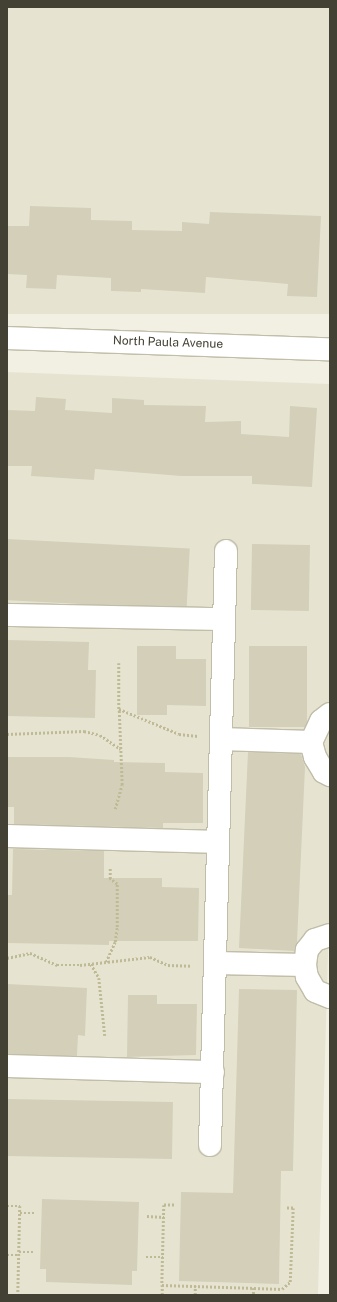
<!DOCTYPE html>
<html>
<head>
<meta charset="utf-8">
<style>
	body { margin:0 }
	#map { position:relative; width:337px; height:1302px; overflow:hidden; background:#f2f0e3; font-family:"Public Sans",sans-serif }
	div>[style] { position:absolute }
	.residential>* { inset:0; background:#e6e4d1; transform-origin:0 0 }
	.building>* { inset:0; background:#d3cfb8; transform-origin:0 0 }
	.path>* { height:2.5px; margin-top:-1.25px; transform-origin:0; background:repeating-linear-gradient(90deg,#bfba96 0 2px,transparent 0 4px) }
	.roads { filter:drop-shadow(1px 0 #c0bda8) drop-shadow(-1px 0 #c0bda8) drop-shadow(0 1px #c0bda8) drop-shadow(0 -1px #c0bda8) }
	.minor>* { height:22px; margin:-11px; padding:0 11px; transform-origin:11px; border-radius:11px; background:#fff }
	span { translate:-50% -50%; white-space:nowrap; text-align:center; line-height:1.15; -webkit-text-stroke:3px #fff; paint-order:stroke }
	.street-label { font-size:12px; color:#434133 }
	.frame { position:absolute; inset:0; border:8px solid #434133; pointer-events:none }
</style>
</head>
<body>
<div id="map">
	<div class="residential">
		<i style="left:7px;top:7px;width:323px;height:307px"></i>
		<i style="clip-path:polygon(7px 372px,330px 384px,330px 889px,318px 1295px,7px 1295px)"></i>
	</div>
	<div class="building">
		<i style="clip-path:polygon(30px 206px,91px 208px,91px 220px,132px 221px,132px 230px,182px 231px,182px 222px,209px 224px,210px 212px,321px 216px,317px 297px,287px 296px,288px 284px,206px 277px,205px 293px,141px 289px,141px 292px,111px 291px,111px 278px,57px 275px,56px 289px,26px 288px,27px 275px,7px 274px,7px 226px,29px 226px)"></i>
		<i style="clip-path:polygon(36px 397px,66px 399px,65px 410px,112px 413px,112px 398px,144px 400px,144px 405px,206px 406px,205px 422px,241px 421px,241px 434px,289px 437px,290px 406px,317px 408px,312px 487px,252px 484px,252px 476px,181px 476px,95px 469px,94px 480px,31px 476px,32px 466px,7px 466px,7px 410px,35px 411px)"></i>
		<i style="left:7px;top:539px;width:183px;height:61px;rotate:3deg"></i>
		<i style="left:252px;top:544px;width:58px;height:66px;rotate:1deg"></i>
		<i style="clip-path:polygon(7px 640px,89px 642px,88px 670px,96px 670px,95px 718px,7px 716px)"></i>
		<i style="clip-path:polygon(137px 646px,176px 646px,176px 659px,206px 659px,206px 706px,167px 705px,167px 715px,137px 715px)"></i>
		<i style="left:249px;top:646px;width:58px;height:81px"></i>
		<i style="clip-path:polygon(248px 752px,301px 754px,305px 767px,297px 942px,294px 951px,239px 948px)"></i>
		<i style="clip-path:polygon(8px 757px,69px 757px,114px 760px,114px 762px,165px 763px,165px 772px,203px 773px,203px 823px,163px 823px,163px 828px,14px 824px,14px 807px,7px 807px)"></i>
		<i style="clip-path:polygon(13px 849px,104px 851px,104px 878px,162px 878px,162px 887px,199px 888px,198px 941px,109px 941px,109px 945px,7px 943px,7px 895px,12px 895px)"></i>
		<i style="clip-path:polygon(7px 984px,87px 988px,85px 1036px,78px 1035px,77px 1056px,7px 1054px)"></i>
		<i style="clip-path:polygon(239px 989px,297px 990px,293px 1171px,281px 1171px,279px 1284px,179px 1281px,181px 1192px,233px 1193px)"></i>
		<i style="clip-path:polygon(128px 995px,157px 995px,157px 1004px,197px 1004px,196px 1055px,127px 1057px)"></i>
		<i style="left:7px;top:1099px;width:166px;height:57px;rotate:1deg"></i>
		<i style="clip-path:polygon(42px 1199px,139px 1202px,137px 1271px,132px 1271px,132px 1285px,46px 1282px,46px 1269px,40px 1269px)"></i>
	</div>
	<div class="path">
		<i style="left:119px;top:663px;width:46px;rotate:90deg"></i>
		<i style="left:119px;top:709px;width:65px;rotate:22.6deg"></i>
		<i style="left:179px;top:734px;width:19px;rotate:6deg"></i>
		<i style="left:7px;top:734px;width:77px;rotate:-2.2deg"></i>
		<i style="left:84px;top:731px;width:16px;rotate:14deg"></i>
		<i style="left:100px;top:735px;width:25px;rotate:34deg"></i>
		<i style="left:115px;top:809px;width:25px;rotate:-74deg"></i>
		<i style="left:122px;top:785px;width:76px;rotate:-92.3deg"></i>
		<i style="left:7px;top:958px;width:24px;rotate:-12deg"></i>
		<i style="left:30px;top:953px;width:30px;rotate:24deg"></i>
		<i style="left:57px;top:965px;width:23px"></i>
		<i style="left:80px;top:965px;width:70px;rotate:-6.5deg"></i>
		<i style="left:150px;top:957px;width:20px;rotate:24deg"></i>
		<i style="left:168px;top:965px;width:23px;rotate:2deg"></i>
		<i style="left:106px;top:962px;width:22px;rotate:-66deg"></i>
		<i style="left:115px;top:942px;width:15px;rotate:-82deg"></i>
		<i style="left:117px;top:927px;width:43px;rotate:-90deg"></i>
		<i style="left:117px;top:884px;width:9px;rotate:-144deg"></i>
		<i style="left:110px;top:879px;width:12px;rotate:-90deg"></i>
		<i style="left:91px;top:964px;width:16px;rotate:60deg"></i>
		<i style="left:99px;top:978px;width:58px;rotate:84.1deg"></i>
		<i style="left:174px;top:1205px;width:10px;rotate:180deg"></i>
		<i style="left:164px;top:1205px;width:80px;rotate:91.4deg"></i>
		<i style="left:162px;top:1285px;width:120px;rotate:1.9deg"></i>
		<i style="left:282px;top:1289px;width:11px;rotate:-41deg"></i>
		<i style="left:290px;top:1282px;width:74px;rotate:-87.7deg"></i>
		<i style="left:293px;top:1208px;width:6px;rotate:180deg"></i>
		<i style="left:7px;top:1206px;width:13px"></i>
		<i style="left:20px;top:1206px;width:89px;rotate:91.3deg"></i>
		<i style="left:20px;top:1213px;width:15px"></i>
		<i style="left:147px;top:1216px;width:17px;rotate:3deg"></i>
		<i style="left:19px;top:1252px;width:14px"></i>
		<i style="left:7px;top:1255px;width:12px"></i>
		<i style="left:146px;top:1257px;width:17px"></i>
		<i style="left:253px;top:1288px;width:7px;rotate:82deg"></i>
		<i style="left:162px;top:1295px;width:10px;rotate:-90deg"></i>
		<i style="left:195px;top:1295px;width:9px;rotate:-90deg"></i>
	</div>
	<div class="roads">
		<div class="minor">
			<i style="left:7px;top:338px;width:323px;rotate:2deg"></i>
			<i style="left:7px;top:615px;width:217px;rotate:1.1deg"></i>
			<i style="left:330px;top:714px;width:11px;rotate:142deg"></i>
			<i style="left:321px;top:721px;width:23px;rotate:115deg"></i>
			<i style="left:311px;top:742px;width:16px;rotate:75deg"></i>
			<i style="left:315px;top:757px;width:17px;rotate:59deg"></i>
			<i style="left:324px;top:772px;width:7px;rotate:27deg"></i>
			<i style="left:221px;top:739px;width:90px;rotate:1.9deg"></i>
			<i style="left:7px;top:836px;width:211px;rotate:1.6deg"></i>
			<i style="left:330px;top:935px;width:16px;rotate:162deg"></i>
			<i style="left:315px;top:940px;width:13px;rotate:129deg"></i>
			<i style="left:307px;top:950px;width:15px;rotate:98deg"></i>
			<i style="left:305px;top:965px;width:12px;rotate:81deg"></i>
			<i style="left:307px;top:977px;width:16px;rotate:60deg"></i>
			<i style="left:315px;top:991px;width:16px;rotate:22deg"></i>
			<i style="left:215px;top:963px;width:90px;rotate:1.3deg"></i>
			<i style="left:7px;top:1066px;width:206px;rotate:1.7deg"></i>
			<i style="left:210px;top:1145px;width:594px;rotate:-88.46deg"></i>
		</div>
	</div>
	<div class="street-label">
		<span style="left:168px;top:343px;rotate:2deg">North Paula Avenue</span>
	</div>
	<div class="frame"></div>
</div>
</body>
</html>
